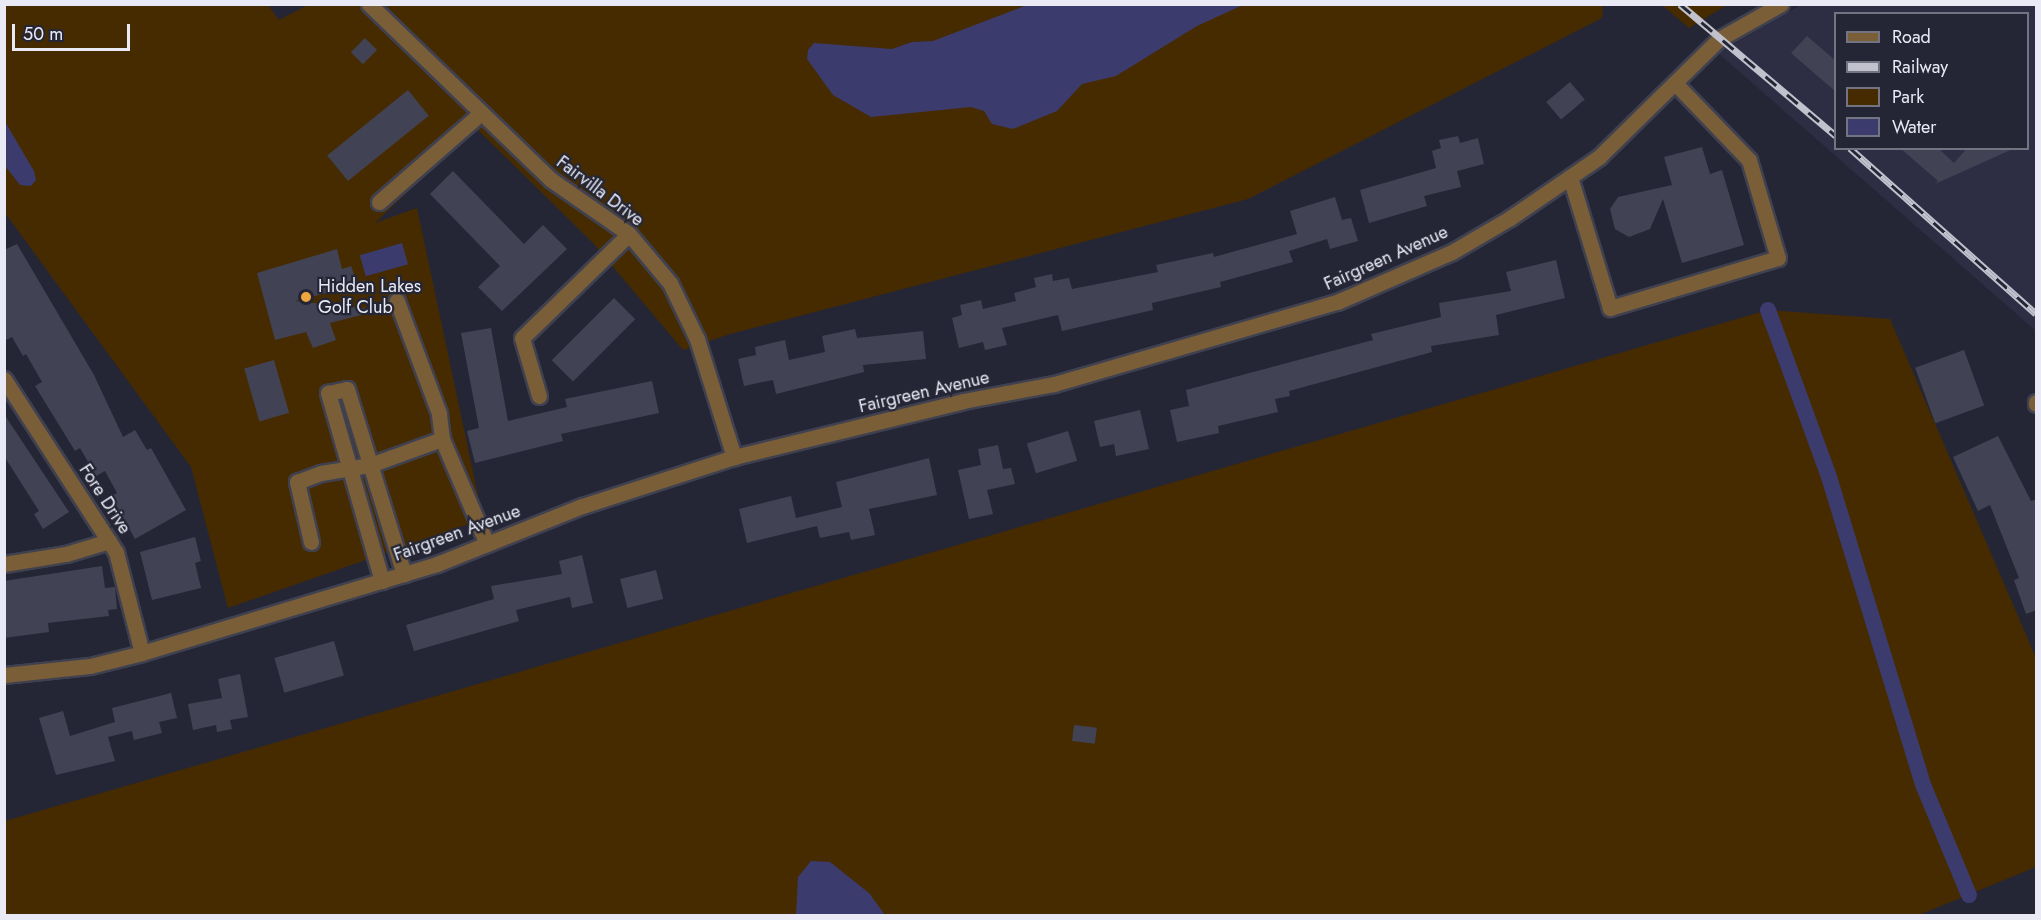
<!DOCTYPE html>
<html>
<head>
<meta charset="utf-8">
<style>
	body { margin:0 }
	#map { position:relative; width:2041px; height:920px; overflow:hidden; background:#252635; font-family:Jost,sans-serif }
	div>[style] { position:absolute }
	.built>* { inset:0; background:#2d2d43 }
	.green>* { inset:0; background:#462b00 }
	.water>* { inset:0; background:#3c3b6e; transform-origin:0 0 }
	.canal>* { height:16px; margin:-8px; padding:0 8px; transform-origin:8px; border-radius:8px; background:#3c3b6e }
	.building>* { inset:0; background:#414253; transform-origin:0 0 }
	.roads { filter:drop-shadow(2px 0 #404150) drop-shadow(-2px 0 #404150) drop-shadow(0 2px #404150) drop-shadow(0 -2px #404150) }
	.minor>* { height:15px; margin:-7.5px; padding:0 7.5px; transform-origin:7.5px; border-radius:7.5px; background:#7a5e38 }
	.rail>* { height:7px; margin-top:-3.5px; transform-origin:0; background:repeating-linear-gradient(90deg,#252635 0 14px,#c1c2ce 0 28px); box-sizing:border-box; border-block:2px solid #c1c2ce }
	.dots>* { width:16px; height:16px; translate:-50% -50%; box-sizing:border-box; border:3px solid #252635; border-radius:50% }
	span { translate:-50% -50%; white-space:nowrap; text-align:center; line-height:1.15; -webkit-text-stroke:4.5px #252635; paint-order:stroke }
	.street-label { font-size:18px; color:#e9eaf5 }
	.poi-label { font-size:18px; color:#e9eaf5 }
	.left { translate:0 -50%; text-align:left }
	.frame { position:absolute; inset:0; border:6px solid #e9eaf5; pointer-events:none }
	.legend { position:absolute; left:1834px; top:12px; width:195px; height:138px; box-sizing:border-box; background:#252635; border:2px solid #737482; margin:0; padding:8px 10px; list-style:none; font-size:18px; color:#e9eaf5 }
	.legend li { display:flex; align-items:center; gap:12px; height:30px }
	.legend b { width:30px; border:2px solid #737482 }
	.scale { position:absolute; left:12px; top:24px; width:118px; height:27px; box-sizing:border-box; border:3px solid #e9eaf5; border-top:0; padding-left:8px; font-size:18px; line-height:21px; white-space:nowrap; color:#e9eaf5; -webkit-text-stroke:4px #252635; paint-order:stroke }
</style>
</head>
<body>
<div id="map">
	<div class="built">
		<i style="clip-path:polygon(evenodd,1801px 5px,2036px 5px,2036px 331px,1718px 53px,1801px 5px,1836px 14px,2028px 14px,2028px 148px,1836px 148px,1836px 14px)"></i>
	</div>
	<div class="green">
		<i style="clip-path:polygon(310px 4px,1603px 5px,1602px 18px,1248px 199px,730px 334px,683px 350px,593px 243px,475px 127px,375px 223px,417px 208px,483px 519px,228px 608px,191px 467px,5px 213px,4px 5px,268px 5px,279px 20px)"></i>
		<i style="clip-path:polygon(1662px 5px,1727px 5px,1689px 28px)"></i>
		<i style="clip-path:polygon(1768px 310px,1890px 319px,2036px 658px,2036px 867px,1919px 915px,5px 916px,5px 821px)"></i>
	</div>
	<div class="water">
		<i style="clip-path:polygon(1027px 5px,1243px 5px,1197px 26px,1116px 76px,1082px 84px,1057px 111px,1013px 129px,992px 124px,984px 111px,971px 107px,871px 117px,833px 95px,807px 59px,808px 50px,814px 43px,892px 49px,912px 42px,933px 41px)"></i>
		<i style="clip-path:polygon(4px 120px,34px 171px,36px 180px,31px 186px,20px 185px,5px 166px)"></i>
		<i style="left:402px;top:243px;width:22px;height:44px;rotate:74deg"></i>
		<i style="clip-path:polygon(811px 861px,830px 862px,869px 893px,885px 915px,796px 915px,798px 877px)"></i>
	</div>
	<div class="canal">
		<i style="left:1768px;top:310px;width:178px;rotate:69.9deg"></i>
		<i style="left:1829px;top:477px;width:324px;rotate:73deg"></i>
		<i style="left:1924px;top:787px;width:117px;rotate:67.4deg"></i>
	</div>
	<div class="building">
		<i style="clip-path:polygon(1807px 36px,1836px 61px,1836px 92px,1791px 53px)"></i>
		<i style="left:365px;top:38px;width:17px;height:20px;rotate:45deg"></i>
		<i style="left:1570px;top:82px;width:23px;height:31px;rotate:50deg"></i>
		<i style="left:408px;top:90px;width:33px;height:104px;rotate:51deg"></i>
		<i style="clip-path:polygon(1458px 136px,1460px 143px,1478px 138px,1484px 164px,1457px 171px,1461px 187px,1424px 196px,1427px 206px,1369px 223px,1360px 190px,1436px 168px,1432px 151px,1441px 148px,1439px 140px)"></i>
		<i style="clip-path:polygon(1702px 147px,1710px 174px,1722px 170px,1744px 245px,1682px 263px,1663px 199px,1650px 229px,1629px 237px,1615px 229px,1610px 209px,1618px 197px,1672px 185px,1664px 157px)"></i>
		<i style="clip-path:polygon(1900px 148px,1938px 148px,1954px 163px,1967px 148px,2015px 148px,1935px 184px,1938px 181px)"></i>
		<i style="clip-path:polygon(453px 171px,524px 244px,543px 225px,567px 249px,502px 311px,478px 287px,500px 266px,430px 194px)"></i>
		<i style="clip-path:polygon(1335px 197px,1342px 220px,1351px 218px,1358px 241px,1330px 249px,1327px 239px,1289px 251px,1293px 262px,1220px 282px,1221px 287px,1152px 303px,1153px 310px,1062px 331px,1058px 315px,1002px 328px,1007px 345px,985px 350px,983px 342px,959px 348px,952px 318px,962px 315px,960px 305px,981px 300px,983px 309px,1016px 301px,1014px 293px,1036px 287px,1034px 278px,1052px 274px,1053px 281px,1069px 278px,1072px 289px,1158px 272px,1156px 265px,1213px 253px,1214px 257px,1297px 234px,1290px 211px)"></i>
		<i style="clip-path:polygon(17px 244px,94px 375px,123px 437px,135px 430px,147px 450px,151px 448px,186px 510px,135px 539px,111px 496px,117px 493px,105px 471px,96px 476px,80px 448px,75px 451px,35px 386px,42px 382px,26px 354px,23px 356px,12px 337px,4px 341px,4px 250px)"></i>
		<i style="clip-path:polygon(337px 249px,342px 269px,351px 266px,358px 285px,295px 301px,381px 310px,330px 323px,336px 340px,313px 348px,306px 332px,275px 340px,257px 273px)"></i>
		<i style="clip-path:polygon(1556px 260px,1565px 298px,1496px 315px,1499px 335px,1431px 346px,1432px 352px,1289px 391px,1290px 396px,1275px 399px,1278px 412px,1218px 426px,1219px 433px,1177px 442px,1170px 410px,1189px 406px,1186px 390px,1373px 340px,1371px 334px,1441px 317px,1439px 303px,1511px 291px,1506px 272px)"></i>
		<i style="left:614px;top:298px;width:30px;height:88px;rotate:45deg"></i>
		<i style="clip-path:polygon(491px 328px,508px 421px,567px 407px,565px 399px,652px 381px,659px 413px,561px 434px,563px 441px,475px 463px,467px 431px,479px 428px,461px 333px)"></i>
		<i style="clip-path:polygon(855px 329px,857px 338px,923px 331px,926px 359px,863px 365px,864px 372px,776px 394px,773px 380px,744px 386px,738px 359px,756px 355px,755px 347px,785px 340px,789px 360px,825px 352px,822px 336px)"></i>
		<i style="left:1964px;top:350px;width:59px;height:52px;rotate:70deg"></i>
		<i style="left:274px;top:360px;width:55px;height:31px;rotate:74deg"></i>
		<i style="clip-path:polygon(1140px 410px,1149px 449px,1116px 456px,1114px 444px,1100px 447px,1094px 421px)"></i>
		<i style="clip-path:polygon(4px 414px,69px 512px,43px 529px,34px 514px,39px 511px,4px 456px)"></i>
		<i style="left:1068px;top:431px;width:31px;height:43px;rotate:73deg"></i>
		<i style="clip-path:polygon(1998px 436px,2031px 501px,2037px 499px,2037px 610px,2026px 614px,2014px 580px,2019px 578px,1990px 505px,1978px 511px,1953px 457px)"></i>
		<i style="clip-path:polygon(998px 445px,1003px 469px,1011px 468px,1015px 484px,987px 490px,993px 514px,969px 519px,958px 470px,981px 465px,978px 449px)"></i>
		<i style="clip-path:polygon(929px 458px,937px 495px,869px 509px,875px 535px,851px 540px,849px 532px,820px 538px,817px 526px,747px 543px,739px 509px,791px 496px,796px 518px,842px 507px,836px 482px)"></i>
		<i style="clip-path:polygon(195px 537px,201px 561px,195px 563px,201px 588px,152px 600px,140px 552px)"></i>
		<i style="clip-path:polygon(582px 555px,593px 603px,572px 608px,570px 597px,516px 610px,519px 621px,414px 651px,406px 625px,494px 599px,491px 586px,562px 574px,559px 561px)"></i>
		<i style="clip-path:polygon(102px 566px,105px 588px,115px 587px,117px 609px,108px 610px,109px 616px,48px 623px,49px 632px,4px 638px,4px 581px)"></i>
		<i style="left:656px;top:570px;width:30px;height:37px;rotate:76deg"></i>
		<i style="left:334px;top:641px;width:36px;height:62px;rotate:74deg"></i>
		<i style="clip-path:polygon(240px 674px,248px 717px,230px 720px,232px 729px,217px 732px,216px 725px,193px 730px,188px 704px,222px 698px,218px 679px)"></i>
		<i style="clip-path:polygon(171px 693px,177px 718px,159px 722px,162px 733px,134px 740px,132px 731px,108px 737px,115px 761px,56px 775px,39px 718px,63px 711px,70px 736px,115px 722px,112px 708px)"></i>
		<i style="left:1074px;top:725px;width:23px;height:16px;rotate:7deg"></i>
	</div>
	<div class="roads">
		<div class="minor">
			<i style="left:369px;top:4px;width:252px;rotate:44deg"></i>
			<i style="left:550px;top:179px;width:96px;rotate:34.8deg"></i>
			<i style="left:629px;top:234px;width:64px;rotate:50.1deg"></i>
			<i style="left:670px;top:283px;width:62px;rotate:64.3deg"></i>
			<i style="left:697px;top:339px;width:124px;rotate:72.6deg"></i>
			<i style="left:1570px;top:177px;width:137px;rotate:73deg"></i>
			<i style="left:1610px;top:308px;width:175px;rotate:-16.6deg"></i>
			<i style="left:1778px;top:258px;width:102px;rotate:-106.5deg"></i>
			<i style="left:1749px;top:160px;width:107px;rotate:-133.9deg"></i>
			<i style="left:379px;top:202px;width:134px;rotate:-41.1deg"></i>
			<i style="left:4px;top:379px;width:206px;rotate:57.1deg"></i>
			<i style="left:116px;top:552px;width:104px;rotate:75.6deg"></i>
			<i style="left:539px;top:396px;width:60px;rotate:-106.3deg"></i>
			<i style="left:522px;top:338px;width:149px;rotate:-44.2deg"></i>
			<i style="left:2036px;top:402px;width:2px;rotate:90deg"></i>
			<i style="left:442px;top:439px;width:114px;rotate:66.8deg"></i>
			<i style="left:311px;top:542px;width:62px;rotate:-103.1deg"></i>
			<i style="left:297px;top:482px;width:26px;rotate:-21deg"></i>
			<i style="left:321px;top:473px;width:50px;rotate:-9.3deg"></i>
			<i style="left:370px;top:465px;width:77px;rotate:-19.9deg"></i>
			<i style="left:442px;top:439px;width:26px;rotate:-97deg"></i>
			<i style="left:439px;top:413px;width:120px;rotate:-110.6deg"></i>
			<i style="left:4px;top:564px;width:63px;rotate:-9.2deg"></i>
			<i style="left:66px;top:554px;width:45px;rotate:-16.8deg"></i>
			<i style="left:382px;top:581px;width:196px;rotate:-106deg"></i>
			<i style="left:328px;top:393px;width:19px;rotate:-12deg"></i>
			<i style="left:347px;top:389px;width:194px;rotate:72.9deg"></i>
			<i style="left:4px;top:675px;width:86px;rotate:-6deg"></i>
			<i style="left:90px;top:666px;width:54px;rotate:-14deg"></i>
			<i style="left:142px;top:653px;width:308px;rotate:-16.8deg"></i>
			<i style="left:437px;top:564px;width:156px;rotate:-21.8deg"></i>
			<i style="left:582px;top:506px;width:160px;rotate:-17.9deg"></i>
			<i style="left:734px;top:457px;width:236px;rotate:-13.7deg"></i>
			<i style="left:963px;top:401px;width:93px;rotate:-10.6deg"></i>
			<i style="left:1054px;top:384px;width:295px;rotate:-16.2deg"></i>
			<i style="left:1337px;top:302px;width:125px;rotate:-23.5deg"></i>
			<i style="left:1452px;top:252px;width:67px;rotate:-30.4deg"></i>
			<i style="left:1510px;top:218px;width:108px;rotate:-34.4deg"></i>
			<i style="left:1599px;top:157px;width:168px;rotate:-44.5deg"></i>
			<i style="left:1719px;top:39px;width:71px;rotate:-29.4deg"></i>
		</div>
	</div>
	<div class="rail">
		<i style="left:1680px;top:4px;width:204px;rotate:40.2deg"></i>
		<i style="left:1850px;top:148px;width:249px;rotate:41.7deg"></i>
	</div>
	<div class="dots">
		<i style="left:306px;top:297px;background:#eea73d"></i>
	</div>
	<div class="street-label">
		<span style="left:600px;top:191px;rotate:37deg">Fairvilla Drive</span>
		<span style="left:1386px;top:258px;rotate:-24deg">Fairgreen Avenue</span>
		<span style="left:924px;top:392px;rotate:-13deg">Fairgreen Avenue</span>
		<span style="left:105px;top:499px;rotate:57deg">Fore Drive</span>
		<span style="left:457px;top:533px;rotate:-20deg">Fairgreen Avenue</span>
	</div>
	<div class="poi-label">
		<span class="left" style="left:318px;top:297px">Hidden Lakes<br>Golf Club</span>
	</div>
	<div class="frame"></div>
	<ul class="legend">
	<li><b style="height:8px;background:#7a5e38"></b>Road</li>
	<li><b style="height:8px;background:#c1c2ce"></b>Railway</li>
	<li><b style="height:16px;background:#462b00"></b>Park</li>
	<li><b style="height:16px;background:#3c3b6e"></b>Water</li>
	</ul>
	<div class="scale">50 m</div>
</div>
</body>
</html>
